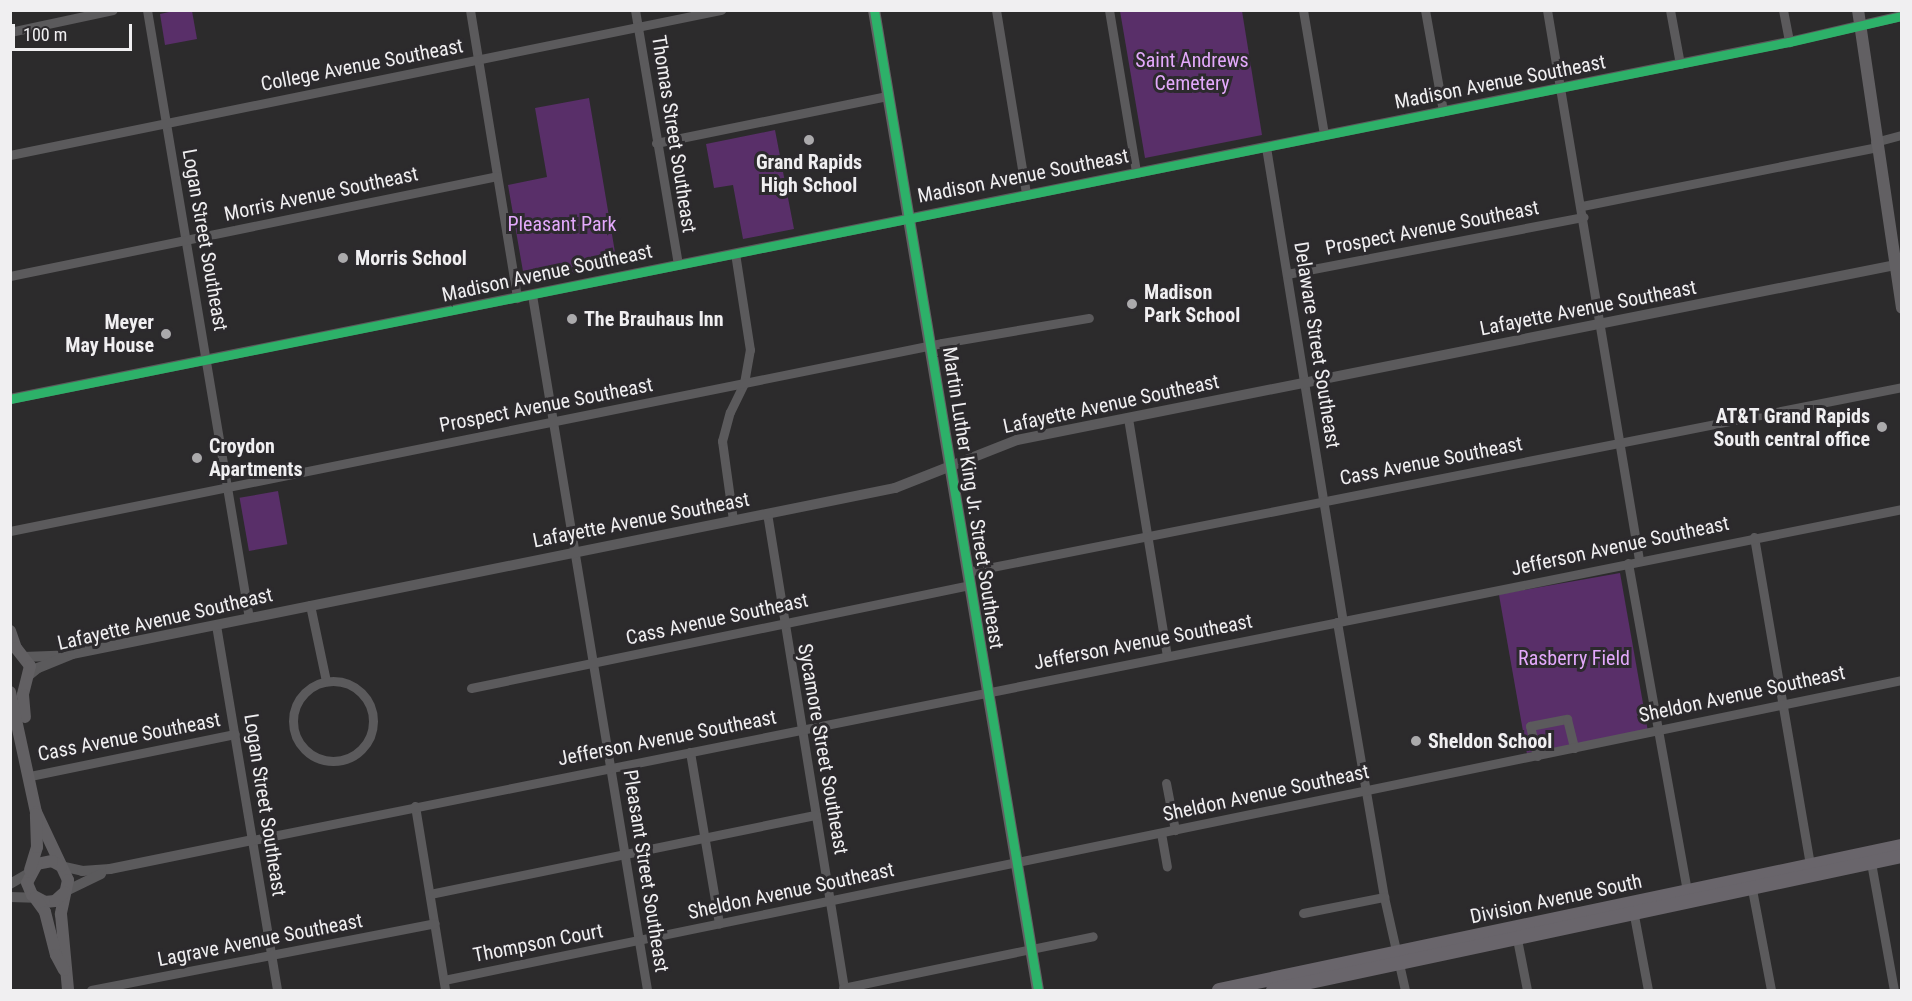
<!DOCTYPE html>
<html>
<head>
<meta charset="utf-8">
<style>
	body { margin:0 }
	#map { position:relative; width:1912px; height:1001px; overflow:hidden; background:#2c2b2c; font-family:"Roboto Condensed",sans-serif }
	div>[style] { position:absolute }
	.green>* { inset:0; background:#592f69; transform-origin:0 0 }
	.minor>* { height:9px; margin:-4.5px; padding:0 4.5px; transform-origin:4.5px; border-radius:4.5px; background:#5b5a5c }
	.minor>.ring { margin:-4.5px; padding:0; box-sizing:content-box; background:none; border:9px solid #5b5a5c; border-radius:50% }
	.tertiary>* { height:10px; margin:-5px; padding:0 5px; transform-origin:5px; border-radius:5px; background:#5b5a5c }
	.secondary>* { height:12px; margin:-6px; padding:0 6px; transform-origin:6px; border-radius:6px; background:#626063 }
	.primary>* { height:14px; margin:-7px; padding:0 7px; transform-origin:7px; border-radius:7px; background:#69656b }
	.cycleway>* { height:9px; margin:-4.5px; padding:0 4.5px; transform-origin:4.5px; border-radius:4.5px; background:#2db169 }
	.dots>* { width:16px; height:16px; translate:-50% -50%; box-sizing:border-box; border:3px solid #2c2a2d; border-radius:50% }
	span { translate:-50% -50%; white-space:nowrap; text-align:center; line-height:1.15; -webkit-text-stroke:6px #2c2a2d; paint-order:stroke }
	.park-label { font-size:20px; color:#e3a9fb }
	.street-label { font-size:20px; color:#f0eff1 }
	.poi-label { font-size:20px; color:#f0eff1; font-weight:700 }
	.left { translate:0 -50%; text-align:left }
	.right { translate:-100% -50%; text-align:right }
	.frame { position:absolute; inset:0; border:12px solid #f0eff1; pointer-events:none }
	.scale { position:absolute; left:12px; top:24px; width:120px; height:27px; box-sizing:border-box; border:3px solid #f0eff1; border-top:0; padding-left:8px; font-size:18px; line-height:21px; white-space:nowrap; color:#f0eff1; -webkit-text-stroke:4px #2c2a2d; paint-order:stroke }
</style>
</head>
<body>
<div id="map">
	<div class="green">
		<i style="clip-path:polygon(178px 10px,192px 11px,197px 39px,165px 45px,160px 14px)"></i>
		<i style="clip-path:polygon(1120px 11px,1242px 11px,1262px 135px,1145px 158px)"></i>
		<i style="clip-path:polygon(589px 98px,617px 264px,525px 283px,508px 185px,547px 177px,535px 108px)"></i>
		<i style="clip-path:polygon(775px 130px,794px 229px,743px 239px,733px 185px,714px 188px,706px 144px)"></i>
		<i style="left:278px;top:491px;width:54px;height:39px;rotate:80deg"></i>
		<i style="left:1620px;top:573px;width:161px;height:123px;rotate:80deg"></i>
	</div>
	<div class="minor">
		<i style="left:147px;top:10px;width:616px;rotate:80.48deg"></i>
		<i style="left:470px;top:10px;width:292px;rotate:80.7deg"></i>
		<i style="left:635px;top:10px;width:258px;rotate:80.4deg"></i>
		<i style="left:996px;top:10px;width:186px;rotate:80.7deg"></i>
		<i style="left:1109px;top:10px;width:163px;rotate:80.5deg"></i>
		<i style="left:1303px;top:10px;width:126px;rotate:80.4deg"></i>
		<i style="left:1425px;top:10px;width:103px;rotate:79.9deg"></i>
		<i style="left:1547px;top:10px;width:558px;rotate:80.5deg"></i>
		<i style="left:1670px;top:10px;width:55px;rotate:79.5deg"></i>
		<i style="left:1783px;top:10px;width:33px;rotate:79deg"></i>
		<i style="left:10px;top:32px;width:105px;rotate:-12.1deg"></i>
		<i style="left:1875px;top:142px;width:28px;rotate:-15deg"></i>
		<i style="left:656px;top:143px;width:237px;rotate:-11.5deg"></i>
		<i style="left:1266px;top:147px;width:480px;rotate:80.8deg"></i>
		<i style="left:10px;top:155px;width:726px;rotate:-11.53deg"></i>
		<i style="left:1582px;top:206px;width:300px;rotate:-11.3deg"></i>
		<i style="left:1287px;top:274px;width:302px;rotate:-10.9deg"></i>
		<i style="left:10px;top:276px;width:497px;rotate:-11.6deg"></i>
		<i style="left:532px;top:295px;width:704px;rotate:80.6deg"></i>
		<i style="left:1128px;top:418px;width:241px;rotate:80.7deg"></i>
		<i style="left:767px;top:513px;width:483px;rotate:80.8deg"></i>
		<i style="left:733px;top:520px;width:80px;rotate:-97.9deg"></i>
		<i style="left:722px;top:441px;width:30px;rotate:-75deg"></i>
		<i style="left:730px;top:412px;width:32px;rotate:-64deg"></i>
		<i style="left:744px;top:383px;width:34px;rotate:-80deg"></i>
		<i style="left:750px;top:350px;width:98px;rotate:-98.8deg"></i>
		<i style="left:10px;top:531px;width:951px;rotate:-11.4deg"></i>
		<i style="left:942px;top:343px;width:149px;rotate:-9.7deg"></i>
		<i style="left:1754px;top:537px;width:333px;rotate:80.3deg"></i>
		<i style="left:1628px;top:563px;width:338px;rotate:79.8deg"></i>
		<i style="left:967px;top:572px;width:953px;rotate:-11.19deg"></i>
		<i style="left:310px;top:605px;width:78px;rotate:78.1deg"></i>
		<i style="left:1337px;top:622px;width:279px;rotate:80.3deg"></i>
		<i style="left:1384px;top:897px;width:95px;rotate:77.3deg"></i>
		<i style="left:216px;top:625px;width:370px;rotate:80.5deg"></i>
		<i class="ring" style="left:293px;top:681px;width:71px;height:71px"></i>
		<i style="left:471px;top:688px;width:510px;rotate:-11.66deg"></i>
		<i style="left:690px;top:752px;width:174px;rotate:80.4deg"></i>
		<i style="left:1537px;top:756px;width:31px;rotate:-103deg"></i>
		<i style="left:1530px;top:726px;width:38px;rotate:-11deg"></i>
		<i style="left:1567px;top:719px;width:30px;rotate:76deg"></i>
		<i style="left:30px;top:776px;width:209px;rotate:-11.6deg"></i>
		<i style="left:1166px;top:783px;width:48px;rotate:79.2deg"></i>
		<i style="left:415px;top:806px;width:186px;rotate:80.7deg"></i>
		<i style="left:1161px;top:833px;width:34px;rotate:80deg"></i>
		<i style="left:253px;top:840px;width:1682px;rotate:-11.35deg"></i>
		<i style="left:1870px;top:857px;width:135px;rotate:79.8deg"></i>
		<i style="left:1751px;top:884px;width:108px;rotate:79.3deg"></i>
		<i style="left:430px;top:894px;width:394px;rotate:-11.6deg"></i>
		<i style="left:1633px;top:910px;width:81px;rotate:79.4deg"></i>
		<i style="left:1303px;top:913px;width:83px;rotate:-11.2deg"></i>
		<i style="left:1516px;top:934px;width:57px;rotate:78.9deg"></i>
		<i style="left:444px;top:980px;width:1489px;rotate:-11.63deg"></i>
		<i style="left:843px;top:988px;width:255px;rotate:-11.7deg"></i>
		<i style="left:91px;top:990px;width:350px;rotate:-11deg"></i>
	</div>
	<div class="tertiary">
		<i style="left:10px;top:399px;width:1814px;rotate:-11.35deg"></i>
		<i style="left:1789px;top:42px;width:116px;rotate:-13deg"></i>
		<i style="left:23px;top:657px;width:34px;rotate:-2deg"></i>
		<i style="left:28px;top:676px;width:13px;rotate:-39deg"></i>
		<i style="left:38px;top:668px;width:37px;rotate:-22deg"></i>
		<i style="left:72px;top:654px;width:840px;rotate:-11.4deg"></i>
		<i style="left:895px;top:488px;width:131px;rotate:-21.5deg"></i>
		<i style="left:1017px;top:440px;width:895px;rotate:-11.27deg"></i>
		<i style="left:61px;top:866px;width:22px;rotate:13deg"></i>
		<i style="left:82px;top:871px;width:28px;rotate:-4deg"></i>
		<i style="left:110px;top:869px;width:146px;rotate:-11.5deg"></i>
		<i style="left:10px;top:884px;width:22px;rotate:-30deg"></i>
		<i style="left:66px;top:891px;width:39px;rotate:-26deg"></i>
		<i style="left:10px;top:897px;width:24px;rotate:2deg"></i>
	</div>
	<div class="secondary">
		<i style="left:874px;top:10px;width:994px;rotate:80.5deg"></i>
		<i style="left:1858px;top:10px;width:301px;rotate:81.6deg"></i>
		<i style="left:10px;top:631px;width:18px;rotate:71deg"></i>
		<i style="left:16px;top:648px;width:23px;rotate:52deg"></i>
		<i style="left:30px;top:666px;width:30px;rotate:104deg"></i>
		<i style="left:23px;top:695px;width:22px;rotate:85deg"></i>
		<i style="left:10px;top:692px;width:123px;rotate:77.8deg"></i>
		<i style="left:36px;top:812px;width:75px;rotate:64.8deg"></i>
		<i style="left:68px;top:880px;width:35px;rotate:102deg"></i>
		<i style="left:61px;top:914px;width:76px;rotate:84.7deg"></i>
		<i style="left:61px;top:866px;width:10px;rotate:-151deg"></i>
		<i style="left:52px;top:861px;width:15px;rotate:169deg"></i>
		<i style="left:37px;top:864px;width:21px;rotate:118deg"></i>
		<i style="left:27px;top:883px;width:13px;rotate:67deg"></i>
		<i style="left:32px;top:895px;width:15px;rotate:28deg"></i>
		<i style="left:45px;top:902px;width:10px;rotate:-6deg"></i>
		<i style="left:55px;top:901px;width:13px;rotate:-42deg"></i>
		<i style="left:30px;top:870px;width:24px;rotate:-73deg"></i>
		<i style="left:37px;top:847px;width:33px;rotate:-92deg"></i>
		<i style="left:35px;top:898px;width:17px;rotate:54deg"></i>
		<i style="left:45px;top:912px;width:44px;rotate:75.7deg"></i>
		<i style="left:56px;top:955px;width:17px;rotate:62deg"></i>
	</div>
	<div class="primary">
		<i style="left:1219px;top:990px;width:698px;rotate:-11.91deg"></i>
		<i style="left:1273px;top:990px;width:643px;rotate:-12.03deg"></i>
	</div>
	<div class="cycleway">
		<i style="left:874px;top:10px;width:994px;rotate:80.5deg"></i>
		<i style="left:10px;top:399px;width:1814px;rotate:-11.35deg"></i>
		<i style="left:1789px;top:42px;width:116px;rotate:-13deg"></i>
	</div>
	<div class="dots">
		<i style="left:809px;top:140px;background:#abaaac"></i>
		<i style="left:343px;top:258px;background:#abaaac"></i>
		<i style="left:1132px;top:304px;background:#abaaac"></i>
		<i style="left:572px;top:319px;background:#abaaac"></i>
		<i style="left:166px;top:334px;background:#abaaac"></i>
		<i style="left:1882px;top:427px;background:#abaaac"></i>
		<i style="left:197px;top:458px;background:#abaaac"></i>
		<i style="left:1416px;top:741px;background:#abaaac"></i>
	</div>
	<div class="park-label">
		<span style="left:1192px;top:72px">Saint Andrews<br>Cemetery</span>
		<span style="left:562px;top:224px">Pleasant Park</span>
		<span style="left:1574px;top:658px">Rasberry Field</span>
	</div>
	<div class="street-label">
		<span style="left:362px;top:65px;rotate:-11deg">College Avenue Southeast</span>
		<span style="left:1500px;top:82px;rotate:-11deg">Madison Avenue Southeast</span>
		<span style="left:674px;top:134px;rotate:81deg">Thomas Street Southeast</span>
		<span style="left:1023px;top:176px;rotate:-11deg">Madison Avenue Southeast</span>
		<span style="left:321px;top:194px;rotate:-12deg">Morris Avenue Southeast</span>
		<span style="left:1432px;top:228px;rotate:-11deg">Prospect Avenue Southeast</span>
		<span style="left:205px;top:240px;rotate:80deg">Logan Street Southeast</span>
		<span style="left:547px;top:273px;rotate:-12deg">Madison Avenue Southeast</span>
		<span style="left:1588px;top:308px;rotate:-11deg">Lafayette Avenue Southeast</span>
		<span style="left:1317px;top:345px;rotate:81deg">Delaware Street Southeast</span>
		<span style="left:1111px;top:404px;rotate:-12deg">Lafayette Avenue Southeast</span>
		<span style="left:546px;top:405px;rotate:-11deg">Prospect Avenue Southeast</span>
		<span style="left:1431px;top:461px;rotate:-11deg">Cass Avenue Southeast</span>
		<span style="left:973px;top:498px;rotate:81deg">Martin Luther King Jr. Street Southeast</span>
		<span style="left:641px;top:520px;rotate:-11deg">Lafayette Avenue Southeast</span>
		<span style="left:1620px;top:546px;rotate:-12deg">Jefferson Avenue Southeast</span>
		<span style="left:165px;top:619px;rotate:-13deg">Lafayette Avenue Southeast</span>
		<span style="left:717px;top:619px;rotate:-12deg">Cass Avenue Southeast</span>
		<span style="left:1143px;top:642px;rotate:-11deg">Jefferson Avenue Southeast</span>
		<span style="left:1742px;top:694px;rotate:-12deg">Sheldon Avenue Southeast</span>
		<span style="left:129px;top:737px;rotate:-11deg">Cass Avenue Southeast</span>
		<span style="left:667px;top:738px;rotate:-11deg">Jefferson Avenue Southeast</span>
		<span style="left:823px;top:749px;rotate:80deg">Sycamore Street Southeast</span>
		<span style="left:1266px;top:793px;rotate:-12deg">Sheldon Avenue Southeast</span>
		<span style="left:265px;top:805px;rotate:81deg">Logan Street Southeast</span>
		<span style="left:646px;top:871px;rotate:81deg">Pleasant Street Southeast</span>
		<span style="left:791px;top:891px;rotate:-12deg">Sheldon Avenue Southeast</span>
		<span style="left:1556px;top:899px;rotate:-12deg">Division Avenue South</span>
		<span style="left:260px;top:940px;rotate:-11deg">Lagrave Avenue Southeast</span>
		<span style="left:538px;top:943px;rotate:-11deg">Thompson Court</span>
	</div>
	<div class="poi-label">
		<span style="left:809px;top:174px">Grand Rapids<br>High School</span>
		<span class="left" style="left:355px;top:258px">Morris School</span>
		<span class="left" style="left:1144px;top:304px">Madison<br>Park School</span>
		<span class="left" style="left:584px;top:319px">The Brauhaus Inn</span>
		<span class="right" style="left:154px;top:334px">Meyer<br>May House</span>
		<span class="right" style="left:1870px;top:428px">AT&amp;T Grand Rapids<br>South central office</span>
		<span class="left" style="left:209px;top:458px">Croydon<br>Apartments</span>
		<span class="left" style="left:1428px;top:741px">Sheldon School</span>
	</div>
	<div class="frame"></div>
	<div class="scale">100 m</div>
</div>
</body>
</html>
